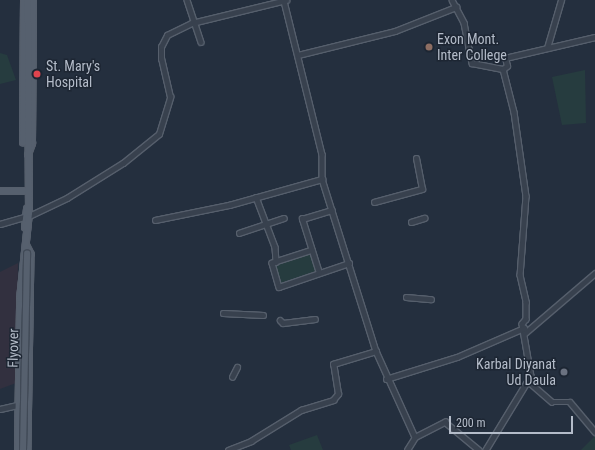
<!DOCTYPE html>
<html>
<head>
<meta charset="utf-8">
<style>
	body { margin:0 }
	#map { position:relative; width:595px; height:450px; overflow:hidden; background:#242f3e; font-family:"Roboto Condensed",sans-serif }
	div>[style] { position:absolute }
	.medical>* { inset:0; background:#32303f }
	.green>* { inset:0; background:#263c3f; transform-origin:0 0 }
	.roads { filter:drop-shadow(1px 0 #565f6c) drop-shadow(-1px 0 #565f6c) drop-shadow(0 1px #565f6c) drop-shadow(0 -1px #565f6c) }
	.minor>* { height:4.5px; margin:-2.25px; padding:0 2.25px; transform-origin:2.25px; border-radius:2.25px; background:#38414e }
	.major>* { height:5.5px; margin:-2.75px; padding:0 2.75px; transform-origin:2.75px; border-radius:2.75px; background:#56606e }
	.bridges { filter:drop-shadow(1px 0 #414a57) drop-shadow(-1px 0 #414a57) drop-shadow(0 1px #414a57) drop-shadow(0 -1px #414a57) }
	.major-bridge>* { height:5.5px; margin:-2.75px; padding:0 2.75px; transform-origin:2.75px; border-radius:2.75px; background:#56606e }
	.dots>* { width:11px; height:11px; translate:-50% -50%; box-sizing:border-box; border:2px solid #1d2633; border-radius:50% }
	span { translate:-50% -50%; white-space:nowrap; text-align:center; line-height:1.15; -webkit-text-stroke:3px #1d2633; paint-order:stroke }
	.poi-label { font-size:14px; color:#b4bcc9 }
	.left { translate:0 -50%; text-align:left }
	.right { translate:-100% -50%; text-align:right }
	.street-label { font-size:14px; color:#b4bcc9 }
	.scale { position:absolute; left:449px; top:416px; width:124px; height:18px; box-sizing:border-box; border:2px solid #b4bcc9; border-top:0; padding-left:5px; font-size:12px; line-height:14px; white-space:nowrap; color:#b4bcc9; -webkit-text-stroke:3px #1d2633; paint-order:stroke }
</style>
</head>
<body>
<div id="map">
	<div class="medical">
		<i style="clip-path:polygon(18px 263px,16px 383px,0 389px,0 272px)"></i>
	</div>
	<div class="green">
		<i style="clip-path:polygon(0 53px,7px 55px,16px 80px,0 84px)"></i>
		<i style="clip-path:polygon(585px 70px,586px 123px,562px 125px,552px 77px)"></i>
		<i style="left:310px;top:254px;width:18px;height:37px;rotate:71deg"></i>
		<i style="clip-path:polygon(317px 435px,323px 450px,291px 450px,289px 445px)"></i>
		<i style="clip-path:polygon(595px 436px,595px 450px,581px 450px)"></i>
	</div>
	<div class="roads">
		<div class="minor">
			<i style="left:187px;top:0;width:44px;rotate:71.6deg"></i>
			<i style="left:452px;top:0;width:26px;rotate:62deg"></i>
			<i style="left:464px;top:23px;width:41px;rotate:78.7deg"></i>
			<i style="left:472px;top:63px;width:32px;rotate:11deg"></i>
			<i style="left:503px;top:69px;width:44px;rotate:75.7deg"></i>
			<i style="left:514px;top:112px;width:85px;rotate:81.9deg"></i>
			<i style="left:526px;top:196px;width:79px;rotate:94.3deg"></i>
			<i style="left:520px;top:275px;width:28px;rotate:77deg"></i>
			<i style="left:526px;top:302px;width:17px;rotate:90deg"></i>
			<i style="left:526px;top:319px;width:6px;rotate:129deg"></i>
			<i style="left:522px;top:324px;width:53px;rotate:80.2deg"></i>
			<i style="left:531px;top:376px;width:87px;rotate:121.3deg"></i>
			<i style="left:284px;top:1px;width:158px;rotate:76.1deg"></i>
			<i style="left:322px;top:154px;width:25px;rotate:90deg"></i>
			<i style="left:322px;top:179px;width:180px;rotate:72.6deg"></i>
			<i style="left:547px;top:48px;width:50px;rotate:-73.7deg"></i>
			<i style="left:298px;top:55px;width:100px;rotate:-13.9deg"></i>
			<i style="left:395px;top:31px;width:66px;rotate:-21.5deg"></i>
			<i style="left:503px;top:69px;width:5px;rotate:-37deg"></i>
			<i style="left:507px;top:66px;width:8px;rotate:-104deg"></i>
			<i style="left:505px;top:58px;width:92px;rotate:-13.1deg"></i>
			<i style="left:256px;top:197px;width:53px;rotate:69.2deg"></i>
			<i style="left:275px;top:247px;width:15px;rotate:86deg"></i>
			<i style="left:374px;top:202px;width:50px;rotate:-15.2deg"></i>
			<i style="left:422px;top:189px;width:31px;rotate:-101deg"></i>
			<i style="left:29px;top:216px;width:42px;rotate:-25.3deg"></i>
			<i style="left:67px;top:198px;width:66px;rotate:-32deg"></i>
			<i style="left:123px;top:163px;width:46px;rotate:-38.9deg"></i>
			<i style="left:159px;top:134px;width:39px;rotate:-73deg"></i>
			<i style="left:170px;top:97px;width:39px;rotate:-103deg"></i>
			<i style="left:161px;top:59px;width:12px;rotate:-90deg"></i>
			<i style="left:161px;top:47px;width:13px;rotate:-63deg"></i>
			<i style="left:167px;top:35px;width:28px;rotate:-26deg"></i>
			<i style="left:192px;top:23px;width:97px;rotate:-13.7deg"></i>
			<i style="left:155px;top:220px;width:76px;rotate:-11.5deg"></i>
			<i style="left:229px;top:205px;width:97px;rotate:-15.6deg"></i>
			<i style="left:411px;top:222px;width:14px;rotate:-17deg"></i>
			<i style="left:0;top:224px;width:26px;rotate:-16deg"></i>
			<i style="left:239px;top:233px;width:47px;rotate:-18.4deg"></i>
			<i style="left:312px;top:250px;width:42px;rotate:162deg"></i>
			<i style="left:272px;top:263px;width:25px;rotate:74deg"></i>
			<i style="left:279px;top:287px;width:74px;rotate:-18.9deg"></i>
			<i style="left:319px;top:273px;width:57px;rotate:-107.5deg"></i>
			<i style="left:302px;top:219px;width:31px;rotate:-17deg"></i>
			<i style="left:406px;top:297px;width:25px;rotate:5deg"></i>
			<i style="left:223px;top:313px;width:40px;rotate:2.9deg"></i>
			<i style="left:280px;top:320px;width:4px;rotate:45deg"></i>
			<i style="left:283px;top:323px;width:32px;rotate:-7deg"></i>
			<i style="left:525px;top:333px;width:92px;rotate:-40.6deg"></i>
			<i style="left:232px;top:377px;width:11px;rotate:-63deg"></i>
			<i style="left:386px;top:379px;width:74px;rotate:-17.2deg"></i>
			<i style="left:457px;top:357px;width:73px;rotate:-23.4deg"></i>
			<i style="left:529px;top:382px;width:30px;rotate:41deg"></i>
			<i style="left:552px;top:402px;width:18px"></i>
			<i style="left:570px;top:402px;width:39px;rotate:50deg"></i>
			<i style="left:0;top:409px;width:23px;rotate:-13deg"></i>
			<i style="left:228px;top:450px;width:25px;rotate:-21deg"></i>
			<i style="left:251px;top:441px;width:59px;rotate:-31.8deg"></i>
			<i style="left:301px;top:410px;width:34px;rotate:-17deg"></i>
			<i style="left:333px;top:400px;width:8px;rotate:-50deg"></i>
			<i style="left:338px;top:394px;width:30px;rotate:-99deg"></i>
			<i style="left:333px;top:364px;width:45px;rotate:-16.8deg"></i>
			<i style="left:376px;top:351px;width:94px;rotate:65.6deg"></i>
			<i style="left:415px;top:437px;width:34px;rotate:-27deg"></i>
			<i style="left:445px;top:422px;width:44px;rotate:39.5deg"></i>
			<i style="left:407px;top:450px;width:15px;rotate:-58deg"></i>
		</div>
		<div class="major">
			<i style="left:23px;top:143px;width:143px;rotate:-89.6deg"></i>
			<i style="left:28px;top:155px;width:12px;rotate:-70deg"></i>
			<i style="left:32px;top:144px;width:144px;rotate:-89.6deg"></i>
			<i style="left:0;top:191px;width:27px"></i>
			<i style="left:25px;top:228px;width:19px;rotate:-84deg"></i>
			<i style="left:27px;top:246px;width:9px;rotate:63deg"></i>
			<i style="left:31px;top:254px;width:196px;rotate:90.9deg"></i>
			<i style="left:18px;top:450px;width:151px;rotate:-89.2deg"></i>
			<i style="left:20px;top:299px;width:86px;rotate:-84deg"></i>
			<i style="left:29px;top:213px;width:213px;rotate:-90.3deg"></i>
		</div>
	</div>
	<div class="bridges">
		<div class="major-bridge">
			<i style="left:23px;top:450px;width:196px;rotate:-88.8deg"></i>
		</div>
	</div>
	<div class="dots">
		<i style="left:429px;top:47px;background:#8d6e63"></i>
		<i style="left:37px;top:74px;background:#e0444e"></i>
		<i style="left:564px;top:372px;background:#6b7280"></i>
	</div>
	<div class="poi-label">
		<span class="left" style="left:437px;top:47px">Exon Mont.<br>Inter College</span>
		<span class="left" style="left:46px;top:74px">St. Mary's<br>Hospital</span>
		<span class="right" style="left:556px;top:372px">Karbal Diyanat<br>Ud Daula</span>
	</div>
	<div class="street-label">
		<span style="left:13px;top:348px;rotate:-89deg">Flyover</span>
	</div>
	<div class="scale">200 m</div>
</div>
</body>
</html>
